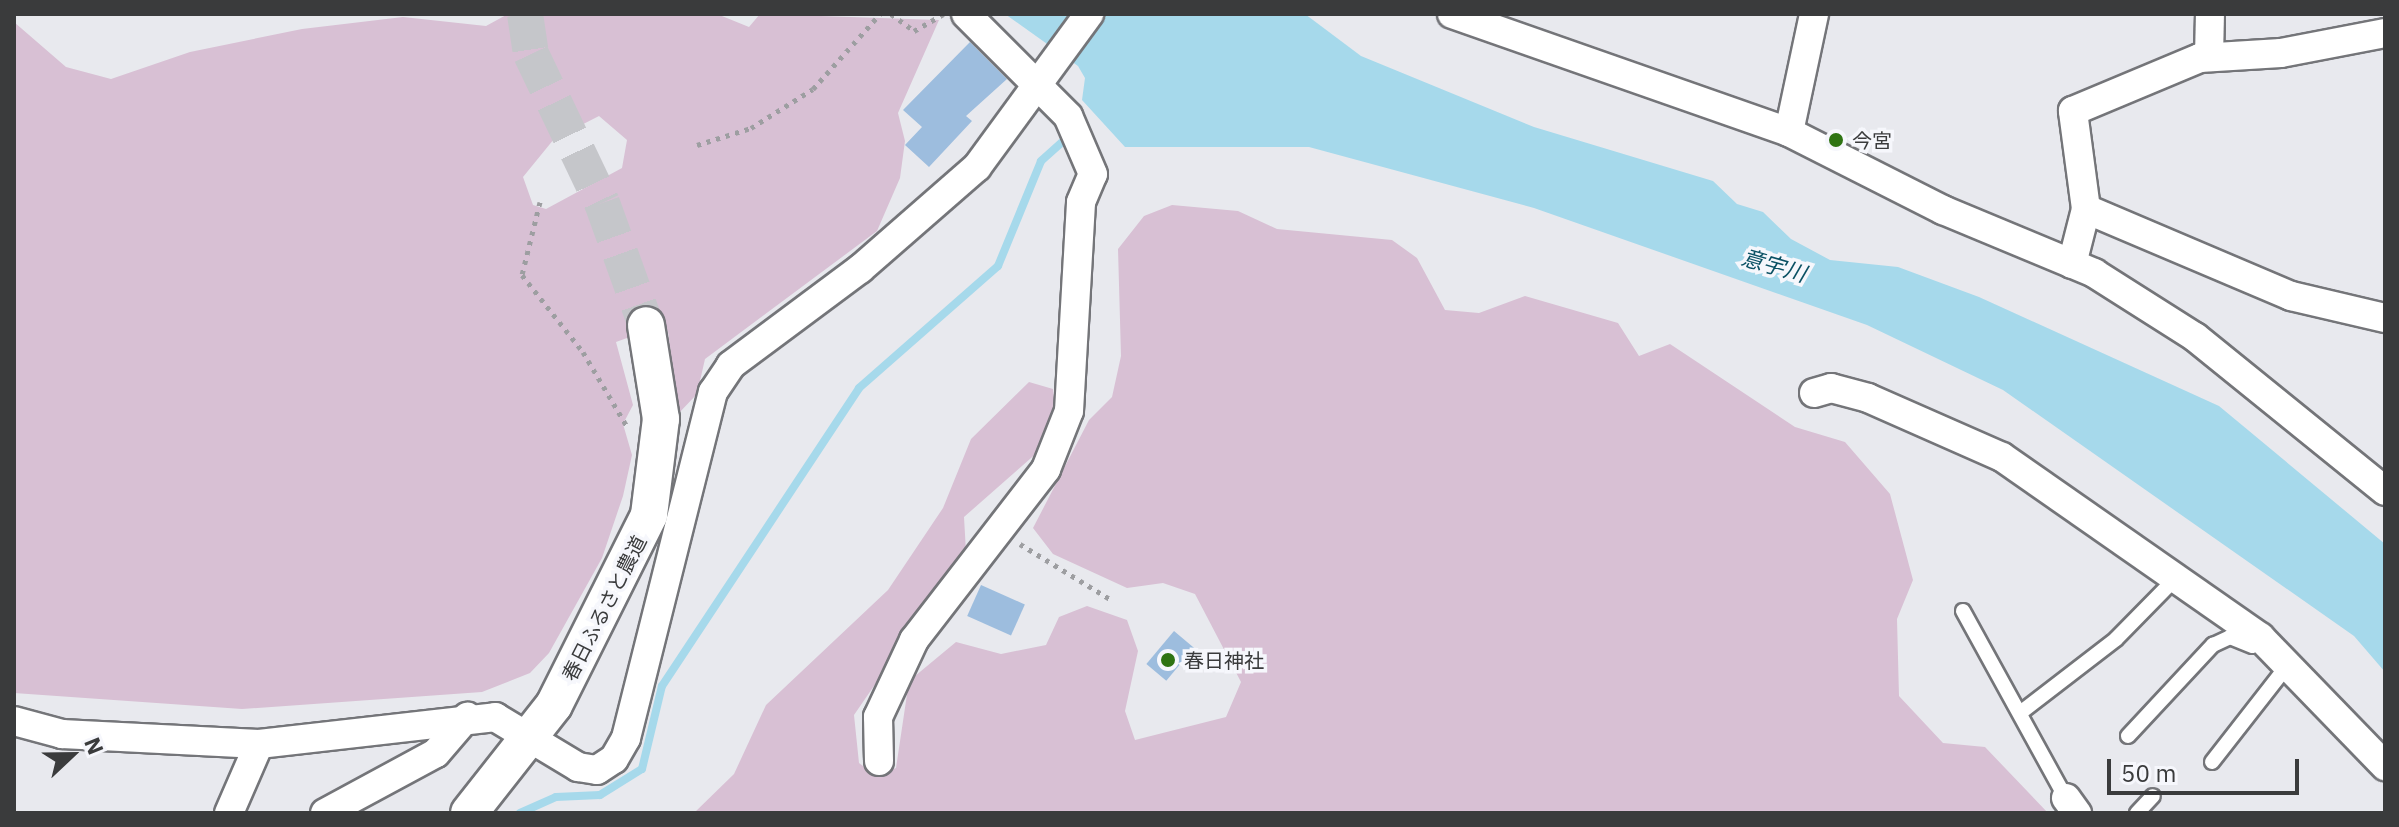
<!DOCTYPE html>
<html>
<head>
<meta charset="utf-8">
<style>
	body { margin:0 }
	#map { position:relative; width:2399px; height:827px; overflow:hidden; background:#e8e9ee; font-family:"IBM Plex Sans","Noto Sans JP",sans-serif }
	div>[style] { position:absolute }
	.green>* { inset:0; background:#d8c0d4 }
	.water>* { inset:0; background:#a6d9eb }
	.stream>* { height:8px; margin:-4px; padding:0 4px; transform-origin:4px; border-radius:4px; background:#a6d9eb }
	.building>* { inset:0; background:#9dbdde; transform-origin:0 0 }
	.tertiary-tunnel>* { height:36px; margin-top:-18px; transform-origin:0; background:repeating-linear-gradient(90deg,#c5c6ca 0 36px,transparent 0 54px) }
	.path>* { height:5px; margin-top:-2.5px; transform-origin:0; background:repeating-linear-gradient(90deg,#9d9ea1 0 4px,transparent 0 10px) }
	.roads { filter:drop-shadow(2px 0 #747579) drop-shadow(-2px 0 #747579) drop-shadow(0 2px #747579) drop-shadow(0 -2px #747579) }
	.service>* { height:14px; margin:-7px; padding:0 7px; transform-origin:7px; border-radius:7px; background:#fff }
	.minor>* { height:28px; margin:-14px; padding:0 14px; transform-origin:14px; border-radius:14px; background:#fff }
	.tertiary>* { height:36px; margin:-18px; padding:0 18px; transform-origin:18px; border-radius:18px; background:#fff }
	.dots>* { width:22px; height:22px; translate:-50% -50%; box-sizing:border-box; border:4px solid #f6f7fc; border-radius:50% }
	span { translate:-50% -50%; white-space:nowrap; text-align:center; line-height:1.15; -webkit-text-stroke:7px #f6f7fc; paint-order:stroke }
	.poi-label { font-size:20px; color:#3a3b3c }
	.left { translate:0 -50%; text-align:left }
	.street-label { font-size:20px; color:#3a3b3c }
	.water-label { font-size:22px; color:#0b5164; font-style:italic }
	.frame { position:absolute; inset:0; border:16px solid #3a3b3c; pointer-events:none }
	.north { position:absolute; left:32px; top:715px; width:80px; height:80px; -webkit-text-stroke:6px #f6f7fc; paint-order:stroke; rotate:68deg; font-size:22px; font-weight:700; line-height:32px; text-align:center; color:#3a3b3c }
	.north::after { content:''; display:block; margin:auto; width:28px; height:36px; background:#3a3b3c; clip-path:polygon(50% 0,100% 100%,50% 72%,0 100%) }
	.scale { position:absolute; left:2107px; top:759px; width:192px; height:36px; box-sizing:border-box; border:4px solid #3a3b3c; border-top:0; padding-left:10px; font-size:24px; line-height:28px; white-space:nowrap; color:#3a3b3c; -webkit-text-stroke:6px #f6f7fc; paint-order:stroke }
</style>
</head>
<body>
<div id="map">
	<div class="green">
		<i style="clip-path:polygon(evenodd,508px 14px,717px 14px,749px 27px,760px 14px,939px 20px,898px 113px,905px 141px,900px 178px,877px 231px,705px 359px,697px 394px,678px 414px,668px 331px,660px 326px,616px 342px,633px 405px,623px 424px,632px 455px,623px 496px,602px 558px,549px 653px,530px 673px,482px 692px,242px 709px,14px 693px,14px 22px,66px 67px,111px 79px,190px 52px,302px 29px,403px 17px,486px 26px,508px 14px,599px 116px,627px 140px,622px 168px,546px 209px,533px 205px,523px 177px,554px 139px,599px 116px)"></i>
		<i style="clip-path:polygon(1172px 205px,1238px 211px,1277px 229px,1392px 240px,1417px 258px,1445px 310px,1479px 313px,1525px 296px,1618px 323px,1639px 356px,1670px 344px,1795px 427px,1845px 442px,1890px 494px,1913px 580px,1897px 619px,1899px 696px,1943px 743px,1985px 747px,2048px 813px,694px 813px,734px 774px,766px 705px,888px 590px,943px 508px,971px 439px,1029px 382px,1053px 389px,1055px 409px,1039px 451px,964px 517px,966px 552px,854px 715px,859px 763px,875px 775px,896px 768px,909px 681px,956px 642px,1001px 654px,1046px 645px,1059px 617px,1087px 606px,1127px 620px,1138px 651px,1125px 711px,1135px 740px,1226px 717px,1241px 682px,1195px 594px,1163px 583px,1127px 588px,1053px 554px,1033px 528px,1089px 420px,1112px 397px,1121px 356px,1118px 249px,1144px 216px)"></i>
	</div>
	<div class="water">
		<i style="clip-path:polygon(1005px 14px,1305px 14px,1361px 56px,1534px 127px,1713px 181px,1737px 204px,1763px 212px,1791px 239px,1830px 260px,1898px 267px,1979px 297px,2219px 406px,2385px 544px,2385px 672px,2354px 636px,2003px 390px,1867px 325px,1534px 208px,1309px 147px,1125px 147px,1082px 100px,1085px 78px,1078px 66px)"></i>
	</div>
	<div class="stream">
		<i style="left:520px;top:813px;width:39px;rotate:-24deg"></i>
		<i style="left:556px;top:797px;width:44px;rotate:-2.6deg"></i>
		<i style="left:600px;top:795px;width:49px;rotate:-31.8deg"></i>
		<i style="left:642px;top:769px;width:85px;rotate:-76.5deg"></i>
		<i style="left:662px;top:686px;width:357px;rotate:-56.5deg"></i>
		<i style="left:859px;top:388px;width:185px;rotate:-41.3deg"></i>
		<i style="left:998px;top:266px;width:113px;rotate:-67.7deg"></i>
		<i style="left:1041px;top:161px;width:30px;rotate:-42deg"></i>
	</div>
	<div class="building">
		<i style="clip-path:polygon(970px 42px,1007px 79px,966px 116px,972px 121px,929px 167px,905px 145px,922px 127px,903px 110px)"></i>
		<i style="left:981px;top:585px;width:48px;height:34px;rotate:24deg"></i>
		<i style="left:1174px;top:631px;width:26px;height:43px;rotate:40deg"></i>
	</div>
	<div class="tertiary-tunnel">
		<i style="left:525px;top:14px;width:40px;rotate:81.5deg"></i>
		<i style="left:531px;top:54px;width:165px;rotate:64.5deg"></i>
		<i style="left:602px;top:203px;width:130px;rotate:70.2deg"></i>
	</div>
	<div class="path">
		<i style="left:891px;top:14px;width:29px;rotate:36deg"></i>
		<i style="left:914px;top:31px;width:34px;rotate:-30deg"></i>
		<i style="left:697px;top:145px;width:57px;rotate:-17.5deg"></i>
		<i style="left:751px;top:128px;width:73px;rotate:-32.2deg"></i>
		<i style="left:813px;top:89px;width:101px;rotate:-48.2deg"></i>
		<i style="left:540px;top:202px;width:75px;rotate:103.9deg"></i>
		<i style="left:522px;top:275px;width:98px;rotate:51.6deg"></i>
		<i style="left:583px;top:352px;width:88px;rotate:59.4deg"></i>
		<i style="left:1020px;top:544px;width:109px;rotate:31.5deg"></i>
	</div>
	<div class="roads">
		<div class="service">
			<i style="left:1963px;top:611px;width:213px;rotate:61.2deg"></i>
			<i style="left:2020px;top:713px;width:121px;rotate:-37.6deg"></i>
			<i style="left:2116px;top:639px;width:87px;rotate:-45.5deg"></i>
			<i style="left:2128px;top:736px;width:125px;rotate:-47deg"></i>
			<i style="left:2213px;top:645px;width:19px;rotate:-25deg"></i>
			<i style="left:2230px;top:637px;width:24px;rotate:22deg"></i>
			<i style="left:2212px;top:762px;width:122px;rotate:-52deg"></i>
			<i style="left:2137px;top:813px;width:23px;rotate:-47deg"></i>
		</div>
		<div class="minor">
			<i style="left:1452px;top:14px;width:357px;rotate:19.3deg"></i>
			<i style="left:1789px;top:132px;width:173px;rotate:26.9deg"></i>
			<i style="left:1943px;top:210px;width:164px;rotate:22.6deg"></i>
			<i style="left:2094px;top:273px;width:120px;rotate:32.4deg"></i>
			<i style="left:2195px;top:337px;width:245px;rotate:39deg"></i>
			<i style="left:2209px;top:57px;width:43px;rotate:-88.7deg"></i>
			<i style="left:1789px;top:132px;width:121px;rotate:-78deg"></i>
			<i style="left:2086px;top:209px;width:223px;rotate:23deg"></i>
			<i style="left:2291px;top:296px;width:97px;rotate:13.2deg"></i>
			<i style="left:2072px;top:264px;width:57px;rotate:-75.7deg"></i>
			<i style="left:2086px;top:209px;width:99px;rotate:-97.6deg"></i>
			<i style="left:2073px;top:111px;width:138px;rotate:-22.7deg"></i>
			<i style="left:2200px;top:58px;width:81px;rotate:-3.5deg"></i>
			<i style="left:2281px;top:53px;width:106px;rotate:-10.9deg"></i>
			<i style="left:1814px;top:393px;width:18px;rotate:-16deg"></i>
			<i style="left:1831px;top:388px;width:38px;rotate:15deg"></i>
			<i style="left:1868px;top:398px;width:146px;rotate:23.8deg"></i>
			<i style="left:2002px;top:457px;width:315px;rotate:34.9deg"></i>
			<i style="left:2260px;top:637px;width:180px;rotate:45.9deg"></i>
			<i style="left:14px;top:721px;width:50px;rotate:15.2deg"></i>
			<i style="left:62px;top:734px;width:197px;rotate:2.9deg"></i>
			<i style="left:259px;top:744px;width:238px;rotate:-6.5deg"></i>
			<i style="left:495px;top:717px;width:97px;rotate:31.1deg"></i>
			<i style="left:578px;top:767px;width:19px;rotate:9deg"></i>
			<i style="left:597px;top:770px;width:20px;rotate:-33deg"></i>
			<i style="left:614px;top:759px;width:24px;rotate:-60deg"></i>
			<i style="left:626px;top:738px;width:357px;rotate:-75.9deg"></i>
			<i style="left:713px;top:392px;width:32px;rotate:-56deg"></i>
			<i style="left:731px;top:365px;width:161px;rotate:-36.7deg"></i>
			<i style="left:860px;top:269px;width:155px;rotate:-41.1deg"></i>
			<i style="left:977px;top:167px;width:190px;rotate:-53.8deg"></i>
			<i style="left:879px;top:761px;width:44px;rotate:-91.3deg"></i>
			<i style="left:878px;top:717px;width:85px;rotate:-64.9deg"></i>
			<i style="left:914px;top:640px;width:216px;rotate:-52.3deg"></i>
			<i style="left:1046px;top:469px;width:62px;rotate:-68.4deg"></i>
			<i style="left:1069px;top:411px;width:209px;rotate:-86.7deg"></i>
			<i style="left:1081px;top:202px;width:30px;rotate:-67deg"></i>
			<i style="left:1093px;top:174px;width:63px;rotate:-113.3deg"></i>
			<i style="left:1068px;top:116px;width:144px;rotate:-135deg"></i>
			<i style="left:2066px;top:798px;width:19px;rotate:54deg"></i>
			<i style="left:229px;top:813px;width:75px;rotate:-66.5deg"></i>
			<i style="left:325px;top:813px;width:126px;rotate:-28.4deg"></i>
			<i style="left:436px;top:753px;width:48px;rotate:-49.3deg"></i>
		</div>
		<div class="tertiary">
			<i style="left:469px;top:813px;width:137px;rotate:-51.8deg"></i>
			<i style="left:554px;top:705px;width:212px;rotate:-63.4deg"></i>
			<i style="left:649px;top:515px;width:97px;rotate:-82.9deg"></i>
			<i style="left:661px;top:419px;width:95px;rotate:-99.1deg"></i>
		</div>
	</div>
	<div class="dots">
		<i style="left:1836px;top:140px;background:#2f7413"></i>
		<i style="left:1168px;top:660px;background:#2f7413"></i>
	</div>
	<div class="poi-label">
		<span class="left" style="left:1852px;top:140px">今宮</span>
		<span class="left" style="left:1184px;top:660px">春日神社</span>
	</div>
	<div class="street-label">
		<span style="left:604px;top:608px;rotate:-63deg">春日ふるさと農道</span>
	</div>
	<div class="water-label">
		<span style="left:1774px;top:265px;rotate:16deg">意宇川</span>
	</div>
	<div class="frame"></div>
	<div class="north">N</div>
	<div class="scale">50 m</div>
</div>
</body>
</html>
